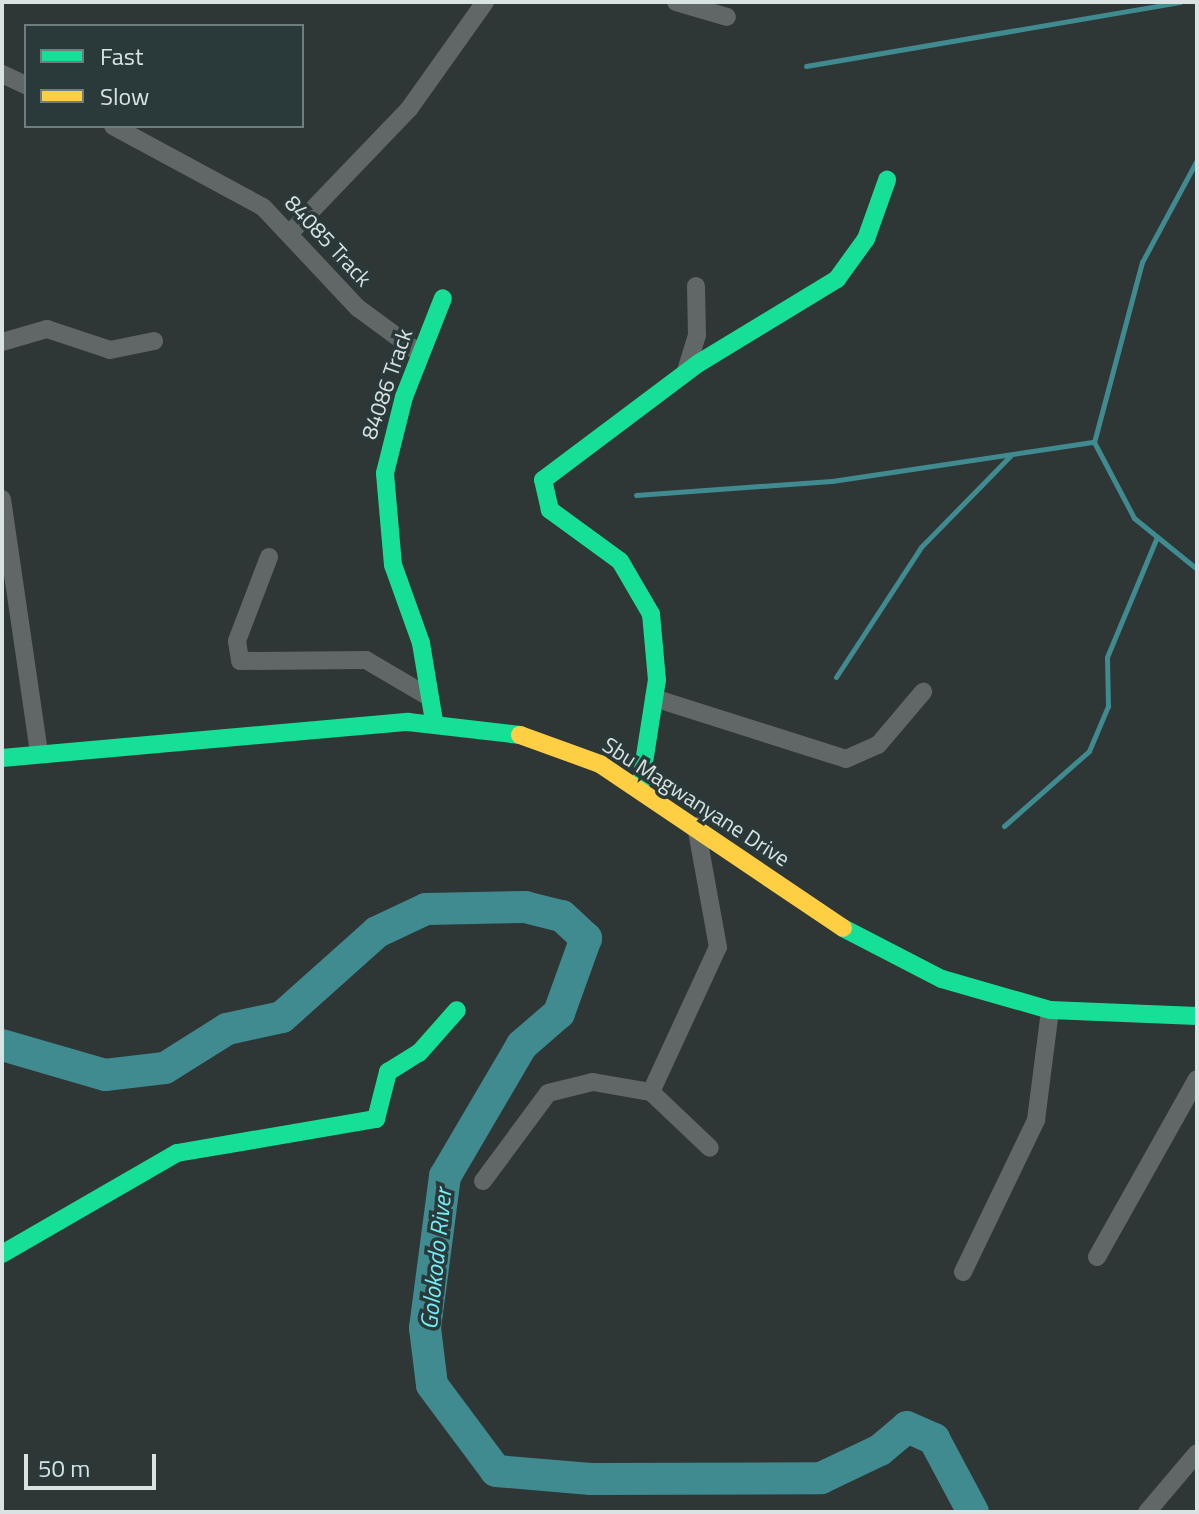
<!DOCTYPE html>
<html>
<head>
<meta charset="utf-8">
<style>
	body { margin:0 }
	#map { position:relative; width:1199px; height:1514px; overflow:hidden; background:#2e3636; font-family:"Titillium Web",sans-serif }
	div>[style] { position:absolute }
	.stream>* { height:5px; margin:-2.5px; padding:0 2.5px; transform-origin:2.5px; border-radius:2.5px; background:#3f8b90 }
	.river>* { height:32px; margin:-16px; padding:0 16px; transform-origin:16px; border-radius:16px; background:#3f8b90 }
	.street>* { height:18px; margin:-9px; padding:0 9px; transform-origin:9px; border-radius:9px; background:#616666 }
	.fast>* { height:18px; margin:-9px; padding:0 9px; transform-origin:9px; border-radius:9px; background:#16e098 }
	.slow>* { height:18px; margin:-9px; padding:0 9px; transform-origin:9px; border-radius:9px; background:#ffcf43 }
	span { translate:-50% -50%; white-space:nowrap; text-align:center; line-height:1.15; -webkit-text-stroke:7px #2a393a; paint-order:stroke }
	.street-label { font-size:22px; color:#d9e3e3 }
	.water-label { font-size:24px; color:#74edf6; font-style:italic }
	.frame { position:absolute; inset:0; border:4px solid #d9e3e3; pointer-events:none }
	.legend { position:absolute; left:24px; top:24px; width:280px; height:104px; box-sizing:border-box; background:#2a393a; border:2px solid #707d7e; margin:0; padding:10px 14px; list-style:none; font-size:24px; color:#d9e3e3 }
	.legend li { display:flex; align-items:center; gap:16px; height:40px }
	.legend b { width:40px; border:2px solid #707d7e }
	.scale { position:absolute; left:24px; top:1454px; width:132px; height:36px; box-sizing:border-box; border:4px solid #d9e3e3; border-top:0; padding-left:10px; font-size:24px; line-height:28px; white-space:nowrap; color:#d9e3e3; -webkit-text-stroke:6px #2a393a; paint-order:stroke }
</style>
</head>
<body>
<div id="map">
	<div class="stream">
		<i style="left:806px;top:66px;width:379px;rotate:-9.7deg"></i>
		<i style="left:1197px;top:160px;width:116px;rotate:118.3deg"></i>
		<i style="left:1142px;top:262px;width:186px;rotate:104.9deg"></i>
		<i style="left:1094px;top:442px;width:86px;rotate:62.2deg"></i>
		<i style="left:1134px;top:518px;width:81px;rotate:39deg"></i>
		<i style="left:636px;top:495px;width:196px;rotate:-4.1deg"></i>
		<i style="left:832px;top:481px;width:265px;rotate:-8.5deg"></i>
		<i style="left:836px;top:677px;width:155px;rotate:-56.8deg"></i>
		<i style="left:921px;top:547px;width:127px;rotate:-45.6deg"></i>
		<i style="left:1004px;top:826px;width:113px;rotate:-41.4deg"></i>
		<i style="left:1089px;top:751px;width:49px;rotate:-67.1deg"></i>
		<i style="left:1108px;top:706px;width:49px;rotate:-91.2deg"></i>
		<i style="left:1107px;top:657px;width:130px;rotate:-67.4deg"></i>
	</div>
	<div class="river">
		<i style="left:2px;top:1045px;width:107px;rotate:16.2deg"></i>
		<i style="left:105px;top:1075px;width:60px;rotate:-6.7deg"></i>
		<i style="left:165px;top:1068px;width:73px;rotate:-32.2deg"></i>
		<i style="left:227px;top:1029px;width:56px;rotate:-12.3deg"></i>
		<i style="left:282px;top:1017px;width:127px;rotate:-41.8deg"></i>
		<i style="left:377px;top:932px;width:54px;rotate:-25.1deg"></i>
		<i style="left:426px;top:909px;width:99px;rotate:-1.2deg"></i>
		<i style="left:525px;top:907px;width:38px;rotate:14deg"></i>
		<i style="left:562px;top:916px;width:33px;rotate:43deg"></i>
		<i style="left:586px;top:938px;width:80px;rotate:109.8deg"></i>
		<i style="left:559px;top:1013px;width:49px;rotate:139.1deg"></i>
		<i style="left:522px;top:1045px;width:152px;rotate:120.4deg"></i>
		<i style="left:445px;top:1176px;width:153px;rotate:97.5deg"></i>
		<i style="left:425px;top:1328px;width:57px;rotate:83deg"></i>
		<i style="left:432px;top:1385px;width:107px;rotate:53.3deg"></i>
		<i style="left:496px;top:1471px;width:95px;rotate:4.8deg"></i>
		<i style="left:591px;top:1479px;width:230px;rotate:-0.2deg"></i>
		<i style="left:821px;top:1478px;width:65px;rotate:-25.4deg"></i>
		<i style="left:880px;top:1450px;width:35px;rotate:-40deg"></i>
		<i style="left:907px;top:1427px;width:30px;rotate:24deg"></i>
		<i style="left:934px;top:1439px;width:83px;rotate:61.9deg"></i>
	</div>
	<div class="street">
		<i style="left:676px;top:2px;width:53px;rotate:16.4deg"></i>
		<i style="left:2px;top:74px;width:26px;rotate:25deg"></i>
		<i style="left:113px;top:126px;width:170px;rotate:28.4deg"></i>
		<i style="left:263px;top:207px;width:139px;rotate:46.8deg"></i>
		<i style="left:358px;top:308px;width:76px;rotate:36.4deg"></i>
		<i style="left:290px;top:233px;width:172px;rotate:-46.2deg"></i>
		<i style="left:409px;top:109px;width:131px;rotate:-54.6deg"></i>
		<i style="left:2px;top:342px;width:47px;rotate:-16.1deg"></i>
		<i style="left:47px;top:329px;width:66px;rotate:18.4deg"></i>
		<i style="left:110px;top:350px;width:45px;rotate:-11.6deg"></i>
		<i style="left:686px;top:371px;width:38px;rotate:-73deg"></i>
		<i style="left:697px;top:335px;width:49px;rotate:-91.2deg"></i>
		<i style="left:2px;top:499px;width:257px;rotate:81.7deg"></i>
		<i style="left:269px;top:557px;width:90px;rotate:110.9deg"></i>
		<i style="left:237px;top:641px;width:20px;rotate:81deg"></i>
		<i style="left:240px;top:661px;width:126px;rotate:-0.5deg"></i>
		<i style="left:366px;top:660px;width:73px;rotate:30.4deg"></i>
		<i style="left:654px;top:698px;width:201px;rotate:17.6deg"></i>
		<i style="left:846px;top:759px;width:35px;rotate:-24deg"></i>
		<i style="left:878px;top:745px;width:70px;rotate:-49.7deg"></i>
		<i style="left:696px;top:826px;width:123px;rotate:79.7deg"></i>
		<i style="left:718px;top:947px;width:160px;rotate:114.8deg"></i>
		<i style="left:651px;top:1092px;width:81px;rotate:43.5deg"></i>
		<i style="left:483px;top:1181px;width:109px;rotate:-53.5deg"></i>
		<i style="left:548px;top:1093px;width:46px;rotate:-13.7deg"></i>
		<i style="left:593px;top:1082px;width:59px;rotate:9.8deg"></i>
		<i style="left:1097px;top:1257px;width:204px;rotate:-60.7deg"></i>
		<i style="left:963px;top:1272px;width:169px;rotate:-64.3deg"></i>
		<i style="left:1036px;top:1120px;width:111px;rotate:-82.7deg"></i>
		<i style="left:1147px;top:1512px;width:77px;rotate:-49.7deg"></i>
	</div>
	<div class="fast">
		<i style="left:434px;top:721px;width:79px;rotate:-99.5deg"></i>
		<i style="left:421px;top:643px;width:83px;rotate:-109.7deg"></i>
		<i style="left:393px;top:565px;width:92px;rotate:-95deg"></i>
		<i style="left:385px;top:473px;width:78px;rotate:-76deg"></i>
		<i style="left:404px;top:397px;width:106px;rotate:-68.5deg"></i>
		<i style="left:2px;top:758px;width:408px;rotate:-5.1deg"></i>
		<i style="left:408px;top:722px;width:113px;rotate:6.6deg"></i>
		<i style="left:640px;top:788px;width:109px;rotate:-81.1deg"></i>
		<i style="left:657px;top:680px;width:66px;rotate:-95.2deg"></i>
		<i style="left:651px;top:614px;width:61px;rotate:-120.3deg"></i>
		<i style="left:620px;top:561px;width:87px;rotate:-143.9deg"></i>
		<i style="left:550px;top:510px;width:31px;rotate:-103deg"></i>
		<i style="left:543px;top:480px;width:195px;rotate:-36.9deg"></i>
		<i style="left:699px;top:363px;width:162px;rotate:-31.3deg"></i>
		<i style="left:837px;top:279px;width:49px;rotate:-54.1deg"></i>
		<i style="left:866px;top:239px;width:63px;rotate:-70.4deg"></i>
		<i style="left:843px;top:928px;width:111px;rotate:27.3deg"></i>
		<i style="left:942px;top:979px;width:112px;rotate:16deg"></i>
		<i style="left:1050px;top:1010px;width:147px;rotate:2.3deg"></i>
		<i style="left:2px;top:1254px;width:202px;rotate:-30deg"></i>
		<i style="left:177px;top:1153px;width:202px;rotate:-9.7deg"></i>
		<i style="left:376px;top:1119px;width:49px;rotate:-75.7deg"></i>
		<i style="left:388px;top:1072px;width:36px;rotate:-32deg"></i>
		<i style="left:419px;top:1053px;width:57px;rotate:-48.5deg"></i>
	</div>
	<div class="slow">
		<i style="left:520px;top:735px;width:85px;rotate:19.9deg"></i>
		<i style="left:600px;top:764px;width:293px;rotate:34deg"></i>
	</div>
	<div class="street-label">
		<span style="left:328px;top:241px;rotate:47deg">84085 Track</span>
		<span style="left:387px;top:384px;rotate:-71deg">84086 Track</span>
		<span style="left:696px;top:802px;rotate:33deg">Sbu Magwanyane Drive</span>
	</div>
	<div class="water-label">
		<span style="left:436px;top:1259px;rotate:-84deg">Golokodo River</span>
	</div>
	<div class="frame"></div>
	<ul class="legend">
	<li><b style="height:10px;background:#16e098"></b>Fast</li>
	<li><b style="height:10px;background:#ffcf43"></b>Slow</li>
	</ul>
	<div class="scale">50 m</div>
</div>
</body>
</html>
